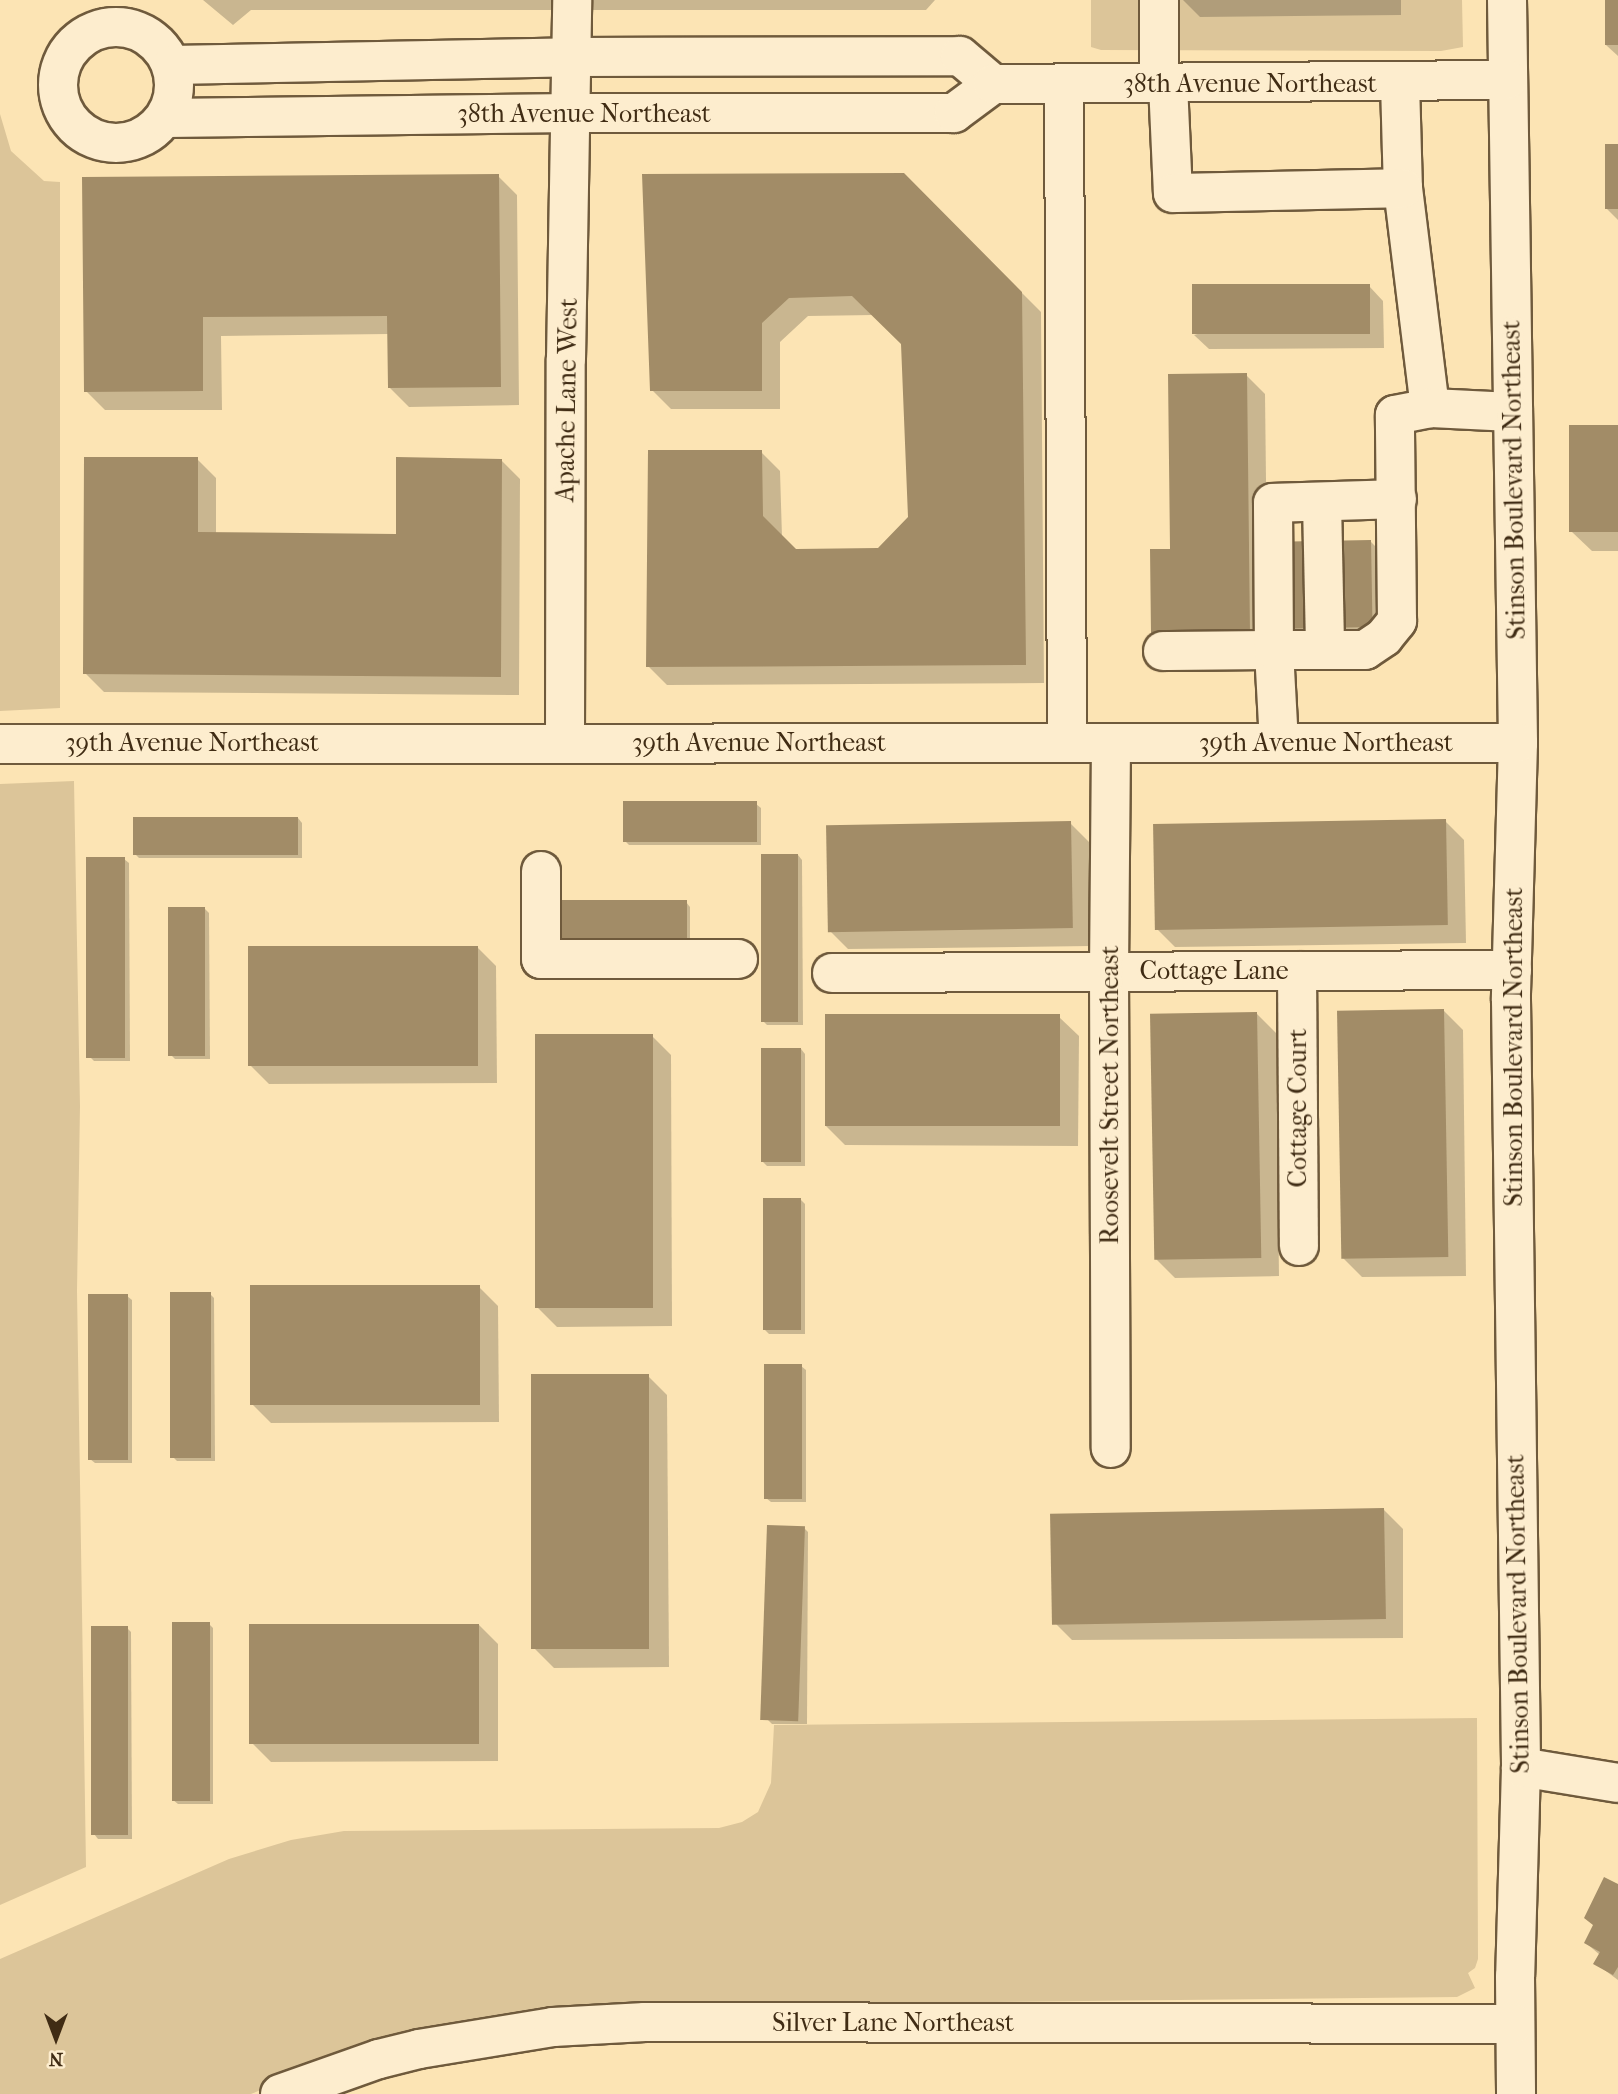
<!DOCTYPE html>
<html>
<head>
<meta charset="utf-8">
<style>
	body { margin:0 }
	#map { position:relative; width:1618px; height:2094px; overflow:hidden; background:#fce4b4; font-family:"IM FELL French Canon",serif }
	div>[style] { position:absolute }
	.green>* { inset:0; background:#dcc599 }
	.shadow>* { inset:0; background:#0003 }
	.building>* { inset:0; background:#a28c67; transform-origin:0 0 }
	.roads { filter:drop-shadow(2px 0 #6f5a3c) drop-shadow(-2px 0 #6f5a3c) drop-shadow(0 2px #6f5a3c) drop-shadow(0 -2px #6f5a3c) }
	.minor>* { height:38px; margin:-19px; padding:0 19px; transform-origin:19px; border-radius:19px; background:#fdedce }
	.minor>.ring { margin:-19px; padding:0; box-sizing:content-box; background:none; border:38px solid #fdedce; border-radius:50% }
	span { translate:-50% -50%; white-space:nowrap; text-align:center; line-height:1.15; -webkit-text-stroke:7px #fdedce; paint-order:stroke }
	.street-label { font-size:26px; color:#402c14 }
	.north { position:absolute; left:21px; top:2003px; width:70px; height:70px; -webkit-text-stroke:5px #fdedce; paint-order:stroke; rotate:180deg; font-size:19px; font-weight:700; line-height:28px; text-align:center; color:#402c14 }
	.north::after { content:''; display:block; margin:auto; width:24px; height:32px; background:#402c14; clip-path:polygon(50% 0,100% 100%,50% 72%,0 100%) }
</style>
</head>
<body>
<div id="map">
	<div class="green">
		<i style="clip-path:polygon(1091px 0,1462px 0,1463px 47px,1441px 51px,1101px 50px,1091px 47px)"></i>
		<i style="clip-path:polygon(0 114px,11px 151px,44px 181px,60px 182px,60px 708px,0 711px)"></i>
		<i style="clip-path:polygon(74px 781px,80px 1106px,77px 1291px,86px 1867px,0 1905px,0 784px)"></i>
		<i style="clip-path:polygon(1477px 1718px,1478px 1959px,1475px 1968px,1468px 1973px,1475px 1988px,1457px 1997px,609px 2006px,522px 2012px,443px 2026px,320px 2065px,251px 2094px,0 2094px,0 1959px,229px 1859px,291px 1840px,344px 1831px,719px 1828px,742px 1822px,758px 1812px,771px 1783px,774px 1725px)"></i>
	</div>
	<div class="shadow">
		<i style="clip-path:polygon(203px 0,935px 0,926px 10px,251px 10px,233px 25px)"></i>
		<i style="clip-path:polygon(1183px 0,1401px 0,1401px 15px,1200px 17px)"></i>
		<i style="clip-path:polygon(1606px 0,1618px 0,1618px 56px,1606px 45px)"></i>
		<i style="clip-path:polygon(1618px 146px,1618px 220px,1607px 209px)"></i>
		<i style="clip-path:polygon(903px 174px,1041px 312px,1044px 683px,667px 685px,648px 666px,761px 452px,780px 471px,782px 537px,795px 550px,878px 550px,910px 517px,902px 344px,873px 315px,808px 316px,780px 342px,780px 409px,671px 409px,652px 390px)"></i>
		<i style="clip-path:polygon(498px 176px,517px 195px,519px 405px,409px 407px,390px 388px,389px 334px,221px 336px,222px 410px,105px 410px,86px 391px,84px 179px)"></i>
		<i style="clip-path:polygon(1369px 286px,1383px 301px,1384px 348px,1209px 349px,1194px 335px)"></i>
		<i style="clip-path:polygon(1246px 375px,1265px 394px,1268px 651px,1172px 652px,1153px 633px)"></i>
		<i style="clip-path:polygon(1618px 427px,1618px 551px,1592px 551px,1572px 532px)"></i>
		<i style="clip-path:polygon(197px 459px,216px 478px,216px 534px,398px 535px,501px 460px,520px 479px,519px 695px,104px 692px,85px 673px)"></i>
		<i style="clip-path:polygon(1371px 542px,1375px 546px,1377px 630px,1285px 632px)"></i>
		<i style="clip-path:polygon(756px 804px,761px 808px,761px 845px,629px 845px,625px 841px)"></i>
		<i style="clip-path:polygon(298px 818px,302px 823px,302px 858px,139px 858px,135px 854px)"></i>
		<i style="clip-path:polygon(1445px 821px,1464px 840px,1466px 943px,1175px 947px,1156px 928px)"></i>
		<i style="clip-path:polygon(1070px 823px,1089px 842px,1091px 946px,848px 949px,829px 930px)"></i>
		<i style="clip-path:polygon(798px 855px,802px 860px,803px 1025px,767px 1025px,763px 1021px)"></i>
		<i style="clip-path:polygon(124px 859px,129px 863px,130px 1061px,94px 1061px,90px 1057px)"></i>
		<i style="clip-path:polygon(554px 902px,686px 902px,690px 907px,690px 944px)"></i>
		<i style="clip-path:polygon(204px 908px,209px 913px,210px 1059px,175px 1059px,171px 1055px)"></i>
		<i style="clip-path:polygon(477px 947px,496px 966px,497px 1083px,269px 1084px,250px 1065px)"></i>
		<i style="clip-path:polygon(1444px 1011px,1463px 1030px,1466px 1276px,1362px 1277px,1343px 1258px)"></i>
		<i style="clip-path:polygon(1257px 1014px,1276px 1033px,1279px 1276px,1175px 1278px,1156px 1259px)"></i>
		<i style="clip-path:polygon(1059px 1017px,1079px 1036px,1078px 1146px,845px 1145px,826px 1126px)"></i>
		<i style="clip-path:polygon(652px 1036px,671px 1055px,672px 1326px,557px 1327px,538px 1308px)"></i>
		<i style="clip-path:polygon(801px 1049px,805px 1054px,805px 1166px,767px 1166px,763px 1162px)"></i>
		<i style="clip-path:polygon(801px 1200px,805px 1204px,805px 1334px,769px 1334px,764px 1329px)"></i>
		<i style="clip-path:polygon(479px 1287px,498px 1306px,499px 1422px,271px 1423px,252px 1404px)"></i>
		<i style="clip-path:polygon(210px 1294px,214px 1298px,215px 1461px,177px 1461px,173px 1457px)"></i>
		<i style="clip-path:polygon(127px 1296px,132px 1300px,132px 1463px,95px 1463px,90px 1459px)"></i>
		<i style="clip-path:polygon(801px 1366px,806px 1370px,806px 1502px,771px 1502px,766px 1498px)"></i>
		<i style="clip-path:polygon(648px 1376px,667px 1395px,669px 1667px,554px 1668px,535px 1649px)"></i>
		<i style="clip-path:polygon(1384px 1510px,1403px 1529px,1403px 1638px,1072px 1640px,1053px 1621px)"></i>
		<i style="clip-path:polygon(804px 1528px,808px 1532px,807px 1724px,772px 1724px,768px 1720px)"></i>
		<i style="clip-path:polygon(209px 1624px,213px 1628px,213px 1804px,178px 1804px,173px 1800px)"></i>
		<i style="clip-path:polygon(479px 1625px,498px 1644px,498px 1761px,271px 1762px,252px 1743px)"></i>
		<i style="clip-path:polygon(127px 1628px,131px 1632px,132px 1839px,98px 1839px,94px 1834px)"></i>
		<i style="clip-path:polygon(1618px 1886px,1618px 1980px,1595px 1963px,1600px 1955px,1586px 1943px)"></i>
	</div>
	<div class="building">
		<i style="left:1605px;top:0;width:13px;height:45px"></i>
		<i style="left:1605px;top:144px;width:13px;height:65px"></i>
		<i style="clip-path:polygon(904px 173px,1022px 292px,1026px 665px,646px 667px,648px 450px,762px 450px,763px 516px,796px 549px,878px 548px,908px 517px,901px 344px,852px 296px,789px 298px,762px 323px,762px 391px,650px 391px,642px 174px)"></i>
		<i style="clip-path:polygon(499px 174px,501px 387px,388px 388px,387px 316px,203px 317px,203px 391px,84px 392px,82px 177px)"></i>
		<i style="left:1370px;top:284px;width:50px;height:178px;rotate:90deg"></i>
		<i style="clip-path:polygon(1247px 373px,1250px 633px,1151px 634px,1150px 549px,1170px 549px,1168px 374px)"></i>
		<i style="left:1618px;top:425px;width:107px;height:49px;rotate:90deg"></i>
		<i style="clip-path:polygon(84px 457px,198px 457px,198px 532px,396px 534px,396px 457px,502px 459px,501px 677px,83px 674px)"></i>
		<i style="left:1371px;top:540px;width:87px;height:94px;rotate:89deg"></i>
		<i style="left:623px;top:801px;width:134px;height:41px"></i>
		<i style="left:133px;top:817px;width:165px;height:38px"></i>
		<i style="left:1446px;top:819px;width:106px;height:293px;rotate:89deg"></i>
		<i style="left:1071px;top:821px;width:107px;height:245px;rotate:89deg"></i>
		<i style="left:761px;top:854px;width:37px;height:168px"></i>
		<i style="left:86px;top:857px;width:39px;height:201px"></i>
		<i style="left:552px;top:900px;width:135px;height:40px"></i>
		<i style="left:168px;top:907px;width:37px;height:149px"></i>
		<i style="left:248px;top:946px;width:230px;height:120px"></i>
		<i style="left:1444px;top:1009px;width:248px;height:107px;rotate:89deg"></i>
		<i style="left:1257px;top:1012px;width:246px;height:107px;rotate:89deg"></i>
		<i style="left:825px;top:1014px;width:235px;height:112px"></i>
		<i style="left:653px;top:1034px;width:274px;height:118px;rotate:90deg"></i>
		<i style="left:761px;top:1048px;width:40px;height:114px"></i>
		<i style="left:763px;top:1198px;width:38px;height:132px"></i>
		<i style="left:250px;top:1285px;width:230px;height:120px"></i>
		<i style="left:170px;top:1292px;width:41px;height:166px"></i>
		<i style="left:88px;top:1294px;width:40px;height:166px"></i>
		<i style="left:764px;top:1364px;width:38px;height:135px"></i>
		<i style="left:649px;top:1374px;width:275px;height:118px;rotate:90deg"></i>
		<i style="left:1384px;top:1508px;width:111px;height:334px;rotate:89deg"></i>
		<i style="left:767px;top:1525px;width:38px;height:195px;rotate:2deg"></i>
		<i style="left:172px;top:1622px;width:38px;height:179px"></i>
		<i style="left:249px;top:1624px;width:230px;height:120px"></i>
		<i style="left:91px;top:1626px;width:37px;height:209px"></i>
		<i style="clip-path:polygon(1604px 1877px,1618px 1884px,1618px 1967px,1613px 1975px,1593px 1964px,1600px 1952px,1584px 1943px,1593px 1925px,1584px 1918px)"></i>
	</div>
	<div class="roads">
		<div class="minor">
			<i style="left:1507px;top:0;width:743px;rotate:89.15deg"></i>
			<i style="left:1518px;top:743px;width:257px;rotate:91.6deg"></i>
			<i style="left:1511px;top:1000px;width:767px;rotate:89.25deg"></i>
			<i style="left:1521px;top:1767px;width:209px;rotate:91.6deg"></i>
			<i style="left:1515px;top:1976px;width:118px;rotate:89.5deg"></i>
			<i class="ring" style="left:58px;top:27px;width:78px;height:78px"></i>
			<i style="left:172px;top:65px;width:401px;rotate:-1.1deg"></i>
			<i style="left:573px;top:57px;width:387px;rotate:-0.1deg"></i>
			<i style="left:960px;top:56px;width:43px;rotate:40.3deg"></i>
			<i style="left:1400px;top:83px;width:105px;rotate:88.4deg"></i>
			<i style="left:1403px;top:188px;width:222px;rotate:83deg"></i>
			<i style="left:1430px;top:408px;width:83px;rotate:2.8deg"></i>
			<i style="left:1064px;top:84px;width:659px;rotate:89.74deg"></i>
			<i style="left:1159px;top:84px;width:84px;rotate:-90deg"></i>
			<i style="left:1168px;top:84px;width:109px;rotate:87.4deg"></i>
			<i style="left:1173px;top:193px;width:230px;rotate:-1.2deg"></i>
			<i style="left:166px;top:118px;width:406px;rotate:-0.7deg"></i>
			<i style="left:572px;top:113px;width:382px"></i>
			<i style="left:954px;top:113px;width:49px;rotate:-36.6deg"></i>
			<i style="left:993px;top:84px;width:514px;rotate:-0.45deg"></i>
			<i style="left:1322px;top:502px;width:148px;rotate:88.8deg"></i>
			<i style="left:1163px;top:651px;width:111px;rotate:-0.5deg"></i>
			<i style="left:1274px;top:650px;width:147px;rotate:-90.4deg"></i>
			<i style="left:1273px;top:503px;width:124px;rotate:-1.8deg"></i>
			<i style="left:565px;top:743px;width:384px;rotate:-89.9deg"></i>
			<i style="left:566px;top:359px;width:359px;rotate:-89deg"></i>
			<i style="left:1111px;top:743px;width:228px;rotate:90.5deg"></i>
			<i style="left:1109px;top:971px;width:477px;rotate:89.8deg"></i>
			<i style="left:1279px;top:743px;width:93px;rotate:-93.1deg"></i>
			<i style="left:1274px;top:650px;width:91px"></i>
			<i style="left:1365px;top:650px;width:23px;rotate:-34deg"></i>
			<i style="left:1384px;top:637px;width:21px;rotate:-51deg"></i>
			<i style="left:1397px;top:621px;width:206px;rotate:-90.6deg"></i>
			<i style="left:1395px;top:415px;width:36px;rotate:-11deg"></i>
			<i style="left:0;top:744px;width:1518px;rotate:-0.04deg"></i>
			<i style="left:541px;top:871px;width:88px;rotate:90deg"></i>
			<i style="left:541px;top:959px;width:197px"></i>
			<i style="left:1297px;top:971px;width:275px;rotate:89.6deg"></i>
			<i style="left:832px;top:973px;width:680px;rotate:-0.25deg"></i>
			<i style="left:1521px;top:1767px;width:98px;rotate:9.4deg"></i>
			<i style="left:280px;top:2094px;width:105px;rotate:-19.5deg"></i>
			<i style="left:379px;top:2059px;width:41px;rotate:-14deg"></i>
			<i style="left:419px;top:2049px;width:136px;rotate:-9.3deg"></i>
			<i style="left:553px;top:2027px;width:92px;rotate:-3.1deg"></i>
			<i style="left:645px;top:2022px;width:869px;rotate:0.13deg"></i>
		</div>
	</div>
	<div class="street-label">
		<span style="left:1250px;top:84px">38th Avenue Northeast</span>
		<span style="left:584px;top:114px">38th Avenue Northeast</span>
		<span style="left:567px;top:400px;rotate:-89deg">Apache Lane West</span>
		<span style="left:1514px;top:480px;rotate:-91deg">Stinson Boulevard Northeast</span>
		<span style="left:192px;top:743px">39th Avenue Northeast</span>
		<span style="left:759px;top:743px">39th Avenue Northeast</span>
		<span style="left:1326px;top:743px">39th Avenue Northeast</span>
		<span style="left:1214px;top:971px">Cottage Lane</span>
		<span style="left:1514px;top:1047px;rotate:-90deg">Stinson Boulevard Northeast</span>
		<span style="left:1110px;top:1095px;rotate:-90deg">Roosevelt Street Northeast</span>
		<span style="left:1298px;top:1108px;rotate:-90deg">Cottage Court</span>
		<span style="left:1518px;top:1614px;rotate:-91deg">Stinson Boulevard Northeast</span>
		<span style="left:893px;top:2023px">Silver Lane Northeast</span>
	</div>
	<div class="north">N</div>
</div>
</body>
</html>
